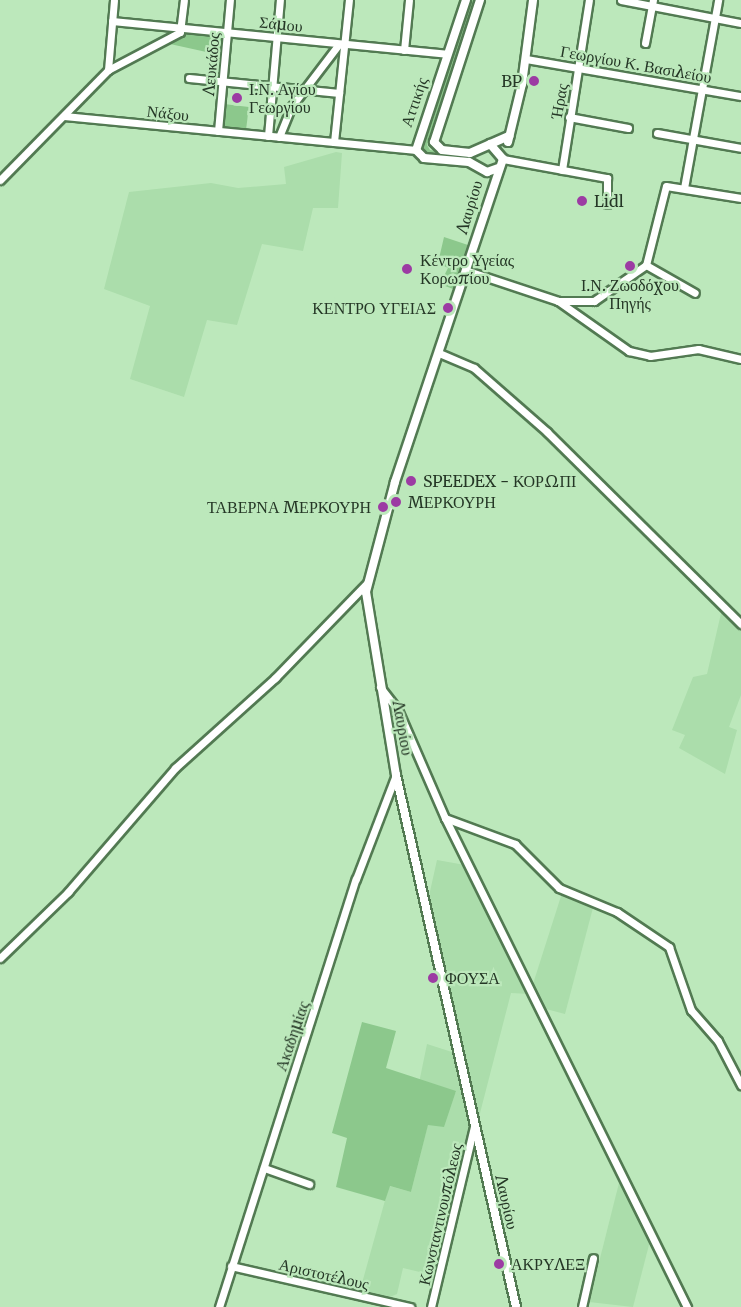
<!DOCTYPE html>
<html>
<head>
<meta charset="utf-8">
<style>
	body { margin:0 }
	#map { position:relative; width:741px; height:1307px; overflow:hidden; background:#bce8bb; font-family:Merriweather,serif }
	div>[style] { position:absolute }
	.built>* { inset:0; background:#abddab }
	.green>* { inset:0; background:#8cc88c; transform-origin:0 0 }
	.roads { filter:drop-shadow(2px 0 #527a52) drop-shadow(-2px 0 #527a52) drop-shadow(0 2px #527a52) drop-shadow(0 -2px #527a52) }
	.minor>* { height:7px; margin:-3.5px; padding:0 3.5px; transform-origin:3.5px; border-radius:3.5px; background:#fff }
	.major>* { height:8px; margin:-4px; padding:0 4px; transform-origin:4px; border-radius:4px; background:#fff }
	.dots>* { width:16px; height:16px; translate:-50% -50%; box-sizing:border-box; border:3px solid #bce8bb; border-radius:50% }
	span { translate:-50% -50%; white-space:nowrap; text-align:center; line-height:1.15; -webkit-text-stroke:4.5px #bce8bb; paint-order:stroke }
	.street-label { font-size:16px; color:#253726 }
	.poi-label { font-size:16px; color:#253726 }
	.right { translate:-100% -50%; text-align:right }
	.left { translate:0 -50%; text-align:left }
</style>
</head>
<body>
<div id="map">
	<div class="built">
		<i style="clip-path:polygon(336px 152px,342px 153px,338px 208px,313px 208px,303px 251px,262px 244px,237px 325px,207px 320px,184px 397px,130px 379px,150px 306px,104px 289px,129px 192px,211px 183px,238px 188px,286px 184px,284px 167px)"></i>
		<i style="clip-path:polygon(722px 609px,741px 628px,741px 695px,729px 727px,737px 730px,725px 774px,679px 748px,685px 735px,672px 730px,693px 677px,707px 674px)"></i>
		<i style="clip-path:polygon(437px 860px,465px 865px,529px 994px,511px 993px,479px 1117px,429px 896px)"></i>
		<i style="clip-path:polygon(562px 893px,594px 904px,565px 1014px,546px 1009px,532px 987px)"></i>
		<i style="clip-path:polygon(427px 1044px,455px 1053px,473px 1126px,465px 1162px,453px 1160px,424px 1273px,403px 1268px,397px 1294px,385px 1299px,359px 1294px,389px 1186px,411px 1192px,428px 1124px,456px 1092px,419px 1083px)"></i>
		<i style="clip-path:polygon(620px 1179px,650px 1241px,633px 1307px,589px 1302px)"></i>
	</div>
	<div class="green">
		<i style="clip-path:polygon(468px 0,477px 0,427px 145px,430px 150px,472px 158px,427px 154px,420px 147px)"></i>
		<i style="clip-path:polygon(187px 31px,222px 34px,220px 55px,161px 42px)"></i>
		<i style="left:224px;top:104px;width:25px;height:23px;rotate:7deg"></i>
		<i style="clip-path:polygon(444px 237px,468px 245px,453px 289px,440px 284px,448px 268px,438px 263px)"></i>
		<i style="clip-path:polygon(362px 1022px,396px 1031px,386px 1068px,456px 1091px,444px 1127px,428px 1125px,411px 1192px,390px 1186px,385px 1201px,336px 1187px,347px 1138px,332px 1133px)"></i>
	</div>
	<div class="roads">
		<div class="minor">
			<i style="left:621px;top:0;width:122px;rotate:10.9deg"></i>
			<i style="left:112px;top:21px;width:336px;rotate:5.6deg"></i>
			<i style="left:645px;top:43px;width:44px;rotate:-79.5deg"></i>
			<i style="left:404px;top:50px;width:50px;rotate:-84.3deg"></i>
			<i style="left:526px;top:59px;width:218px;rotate:9.8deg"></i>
			<i style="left:108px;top:70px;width:70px;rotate:-85.1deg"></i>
			<i style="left:189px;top:78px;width:151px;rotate:5.7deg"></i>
			<i style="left:64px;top:116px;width:354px;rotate:5.5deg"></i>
			<i style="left:569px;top:117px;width:60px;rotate:10.6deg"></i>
			<i style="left:218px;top:131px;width:132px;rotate:-84.8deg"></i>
			<i style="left:657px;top:133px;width:85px;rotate:10.1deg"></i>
			<i style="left:268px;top:136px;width:137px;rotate:-85deg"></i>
			<i style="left:279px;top:137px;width:32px;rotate:-68deg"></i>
			<i style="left:291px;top:107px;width:79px;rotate:-52.7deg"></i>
			<i style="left:334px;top:142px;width:143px;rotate:-84deg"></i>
			<i style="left:503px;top:159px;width:106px;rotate:10.4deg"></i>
			<i style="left:607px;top:178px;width:26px;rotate:90deg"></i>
			<i style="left:562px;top:170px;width:172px;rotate:-81deg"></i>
			<i style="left:0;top:180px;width:154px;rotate:-45.5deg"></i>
			<i style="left:108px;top:70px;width:81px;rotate:-27.8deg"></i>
			<i style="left:180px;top:32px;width:32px;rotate:-83deg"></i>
			<i style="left:684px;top:188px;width:191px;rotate:-79.7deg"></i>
			<i style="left:646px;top:265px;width:56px;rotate:29.7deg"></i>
			<i style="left:465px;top:270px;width:98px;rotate:18.4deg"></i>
			<i style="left:558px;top:301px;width:87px;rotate:35.2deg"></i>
			<i style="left:629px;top:351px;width:22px;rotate:13deg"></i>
			<i style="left:650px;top:356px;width:49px;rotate:-8.3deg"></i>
			<i style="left:698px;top:349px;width:44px;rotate:13.1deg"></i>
			<i style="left:558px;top:301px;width:36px"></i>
			<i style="left:594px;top:301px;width:63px;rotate:-34.7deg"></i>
			<i style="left:646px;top:265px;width:81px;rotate:-75.8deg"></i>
			<i style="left:666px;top:186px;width:76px;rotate:9.1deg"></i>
			<i style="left:439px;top:353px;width:38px;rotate:23deg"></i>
			<i style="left:474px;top:368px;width:97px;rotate:41.2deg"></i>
			<i style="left:547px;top:432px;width:273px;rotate:44.7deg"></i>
			<i style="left:380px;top:687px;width:29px;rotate:52deg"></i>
			<i style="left:398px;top:710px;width:118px;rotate:66.5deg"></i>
			<i style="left:445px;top:818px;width:75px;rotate:20.4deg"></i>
			<i style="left:515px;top:844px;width:62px;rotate:45deg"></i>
			<i style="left:559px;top:888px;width:63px;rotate:22.5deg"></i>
			<i style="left:617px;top:912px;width:63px;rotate:33.9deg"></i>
			<i style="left:669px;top:947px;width:67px;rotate:70.8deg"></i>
			<i style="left:691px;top:1010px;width:41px;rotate:48.9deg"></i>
			<i style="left:718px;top:1041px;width:50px;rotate:62.4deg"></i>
			<i style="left:445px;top:818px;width:546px;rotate:63.67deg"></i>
			<i style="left:0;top:958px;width:95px;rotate:-44.1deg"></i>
			<i style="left:68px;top:892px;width:164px;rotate:-49.2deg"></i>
			<i style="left:175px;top:768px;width:135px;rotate:-42deg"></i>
			<i style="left:275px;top:678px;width:132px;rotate:-45.9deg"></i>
			<i style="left:264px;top:1168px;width:48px;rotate:19.6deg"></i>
			<i style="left:231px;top:1266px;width:184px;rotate:12.9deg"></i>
			<i style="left:219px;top:1307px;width:449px;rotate:-72.3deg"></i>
			<i style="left:356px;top:879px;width:111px;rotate:-69deg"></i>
			<i style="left:431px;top:1307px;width:185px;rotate:-76.6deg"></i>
			<i style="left:582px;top:1307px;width:50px;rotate:-77.3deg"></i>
		</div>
		<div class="major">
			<i style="left:466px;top:0;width:158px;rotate:108.4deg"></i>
			<i style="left:416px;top:150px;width:11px;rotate:45deg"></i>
			<i style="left:424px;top:158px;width:45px;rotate:5.1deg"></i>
			<i style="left:469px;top:162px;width:21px;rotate:29deg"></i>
			<i style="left:487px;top:172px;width:12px;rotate:-20deg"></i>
			<i style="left:480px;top:0;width:149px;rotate:107.9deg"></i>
			<i style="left:434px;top:142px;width:11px;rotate:45deg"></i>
			<i style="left:442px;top:150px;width:28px;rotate:6deg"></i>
			<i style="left:470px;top:153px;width:43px;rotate:-23.6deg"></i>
			<i style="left:508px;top:142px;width:60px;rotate:-76.4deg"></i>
			<i style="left:522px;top:84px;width:85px;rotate:-82.5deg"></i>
			<i style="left:490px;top:144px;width:20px;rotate:49deg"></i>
			<i style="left:503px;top:159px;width:341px;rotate:108.5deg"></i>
			<i style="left:395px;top:482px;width:114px;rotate:104.8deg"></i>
			<i style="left:366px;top:592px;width:185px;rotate:80.7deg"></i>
			<i style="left:396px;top:775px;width:545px;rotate:77.29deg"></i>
		</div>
	</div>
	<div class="dots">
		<i style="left:534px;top:81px;background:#9c3ba3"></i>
		<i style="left:237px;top:98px;background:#9c3ba3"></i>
		<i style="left:582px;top:201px;background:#9c3ba3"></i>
		<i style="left:630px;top:266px;background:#9c3ba3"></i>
		<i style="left:407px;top:269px;background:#9c3ba3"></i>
		<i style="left:448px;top:308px;background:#9c3ba3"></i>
		<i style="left:411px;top:481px;background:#9c3ba3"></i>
		<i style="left:396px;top:502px;background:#9c3ba3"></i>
		<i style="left:383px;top:507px;background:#9c3ba3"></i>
		<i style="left:433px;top:978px;background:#9c3ba3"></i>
		<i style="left:499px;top:1264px;background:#9c3ba3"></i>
	</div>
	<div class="street-label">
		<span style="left:281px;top:24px;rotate:6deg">Σάμου</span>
		<span style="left:211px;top:64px;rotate:-85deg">Λευκάδος</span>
		<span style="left:636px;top:64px;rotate:10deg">Γεωργίου Κ. Βασιλείου</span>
		<span style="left:559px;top:101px;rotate:-80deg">Ήρας</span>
		<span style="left:414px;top:102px;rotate:-71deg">Αττικής</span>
		<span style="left:168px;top:113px;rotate:6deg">Νάξου</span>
		<span style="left:469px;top:207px;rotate:-73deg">Λαυρίου</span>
		<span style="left:403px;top:728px;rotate:80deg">Λαυρίου</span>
		<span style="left:292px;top:1036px;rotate:-71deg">Ακαδημίας</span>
		<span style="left:507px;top:1202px;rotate:77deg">Λαυρίου</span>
		<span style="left:440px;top:1214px;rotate:-77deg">Κωνσταντινουπόλεως</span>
		<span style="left:324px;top:1274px;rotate:13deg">Αριστοτέλους</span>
	</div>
	<div class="poi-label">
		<span class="right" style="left:522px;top:81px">BP</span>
		<span class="left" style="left:249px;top:98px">Ι.Ν. Αγίου<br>Γεωργίου</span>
		<span class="left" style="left:594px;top:201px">Lidl</span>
		<span class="left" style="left:420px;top:269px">Κέντρο Υγείας<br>Κορωπίου</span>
		<span style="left:630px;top:294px">Ι.Ν. Ζωοδόχου<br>Πηγής</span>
		<span class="right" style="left:436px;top:308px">ΚΕΝΤΡΟ ΥΓΕΙΑΣ</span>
		<span class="left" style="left:423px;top:481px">SPEEDEX - ΚΟΡΩΠΙ</span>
		<span class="left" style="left:408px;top:502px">ΜΕΡΚΟΥΡΗ</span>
		<span class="right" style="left:371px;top:507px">ΤΑΒΕΡΝΑ ΜΕΡΚΟΥΡΗ</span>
		<span class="left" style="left:445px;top:978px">ΦΟΥΣΑ</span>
		<span class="left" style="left:511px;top:1264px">ΑΚΡΥΛΕΞ</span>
	</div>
</div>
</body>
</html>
